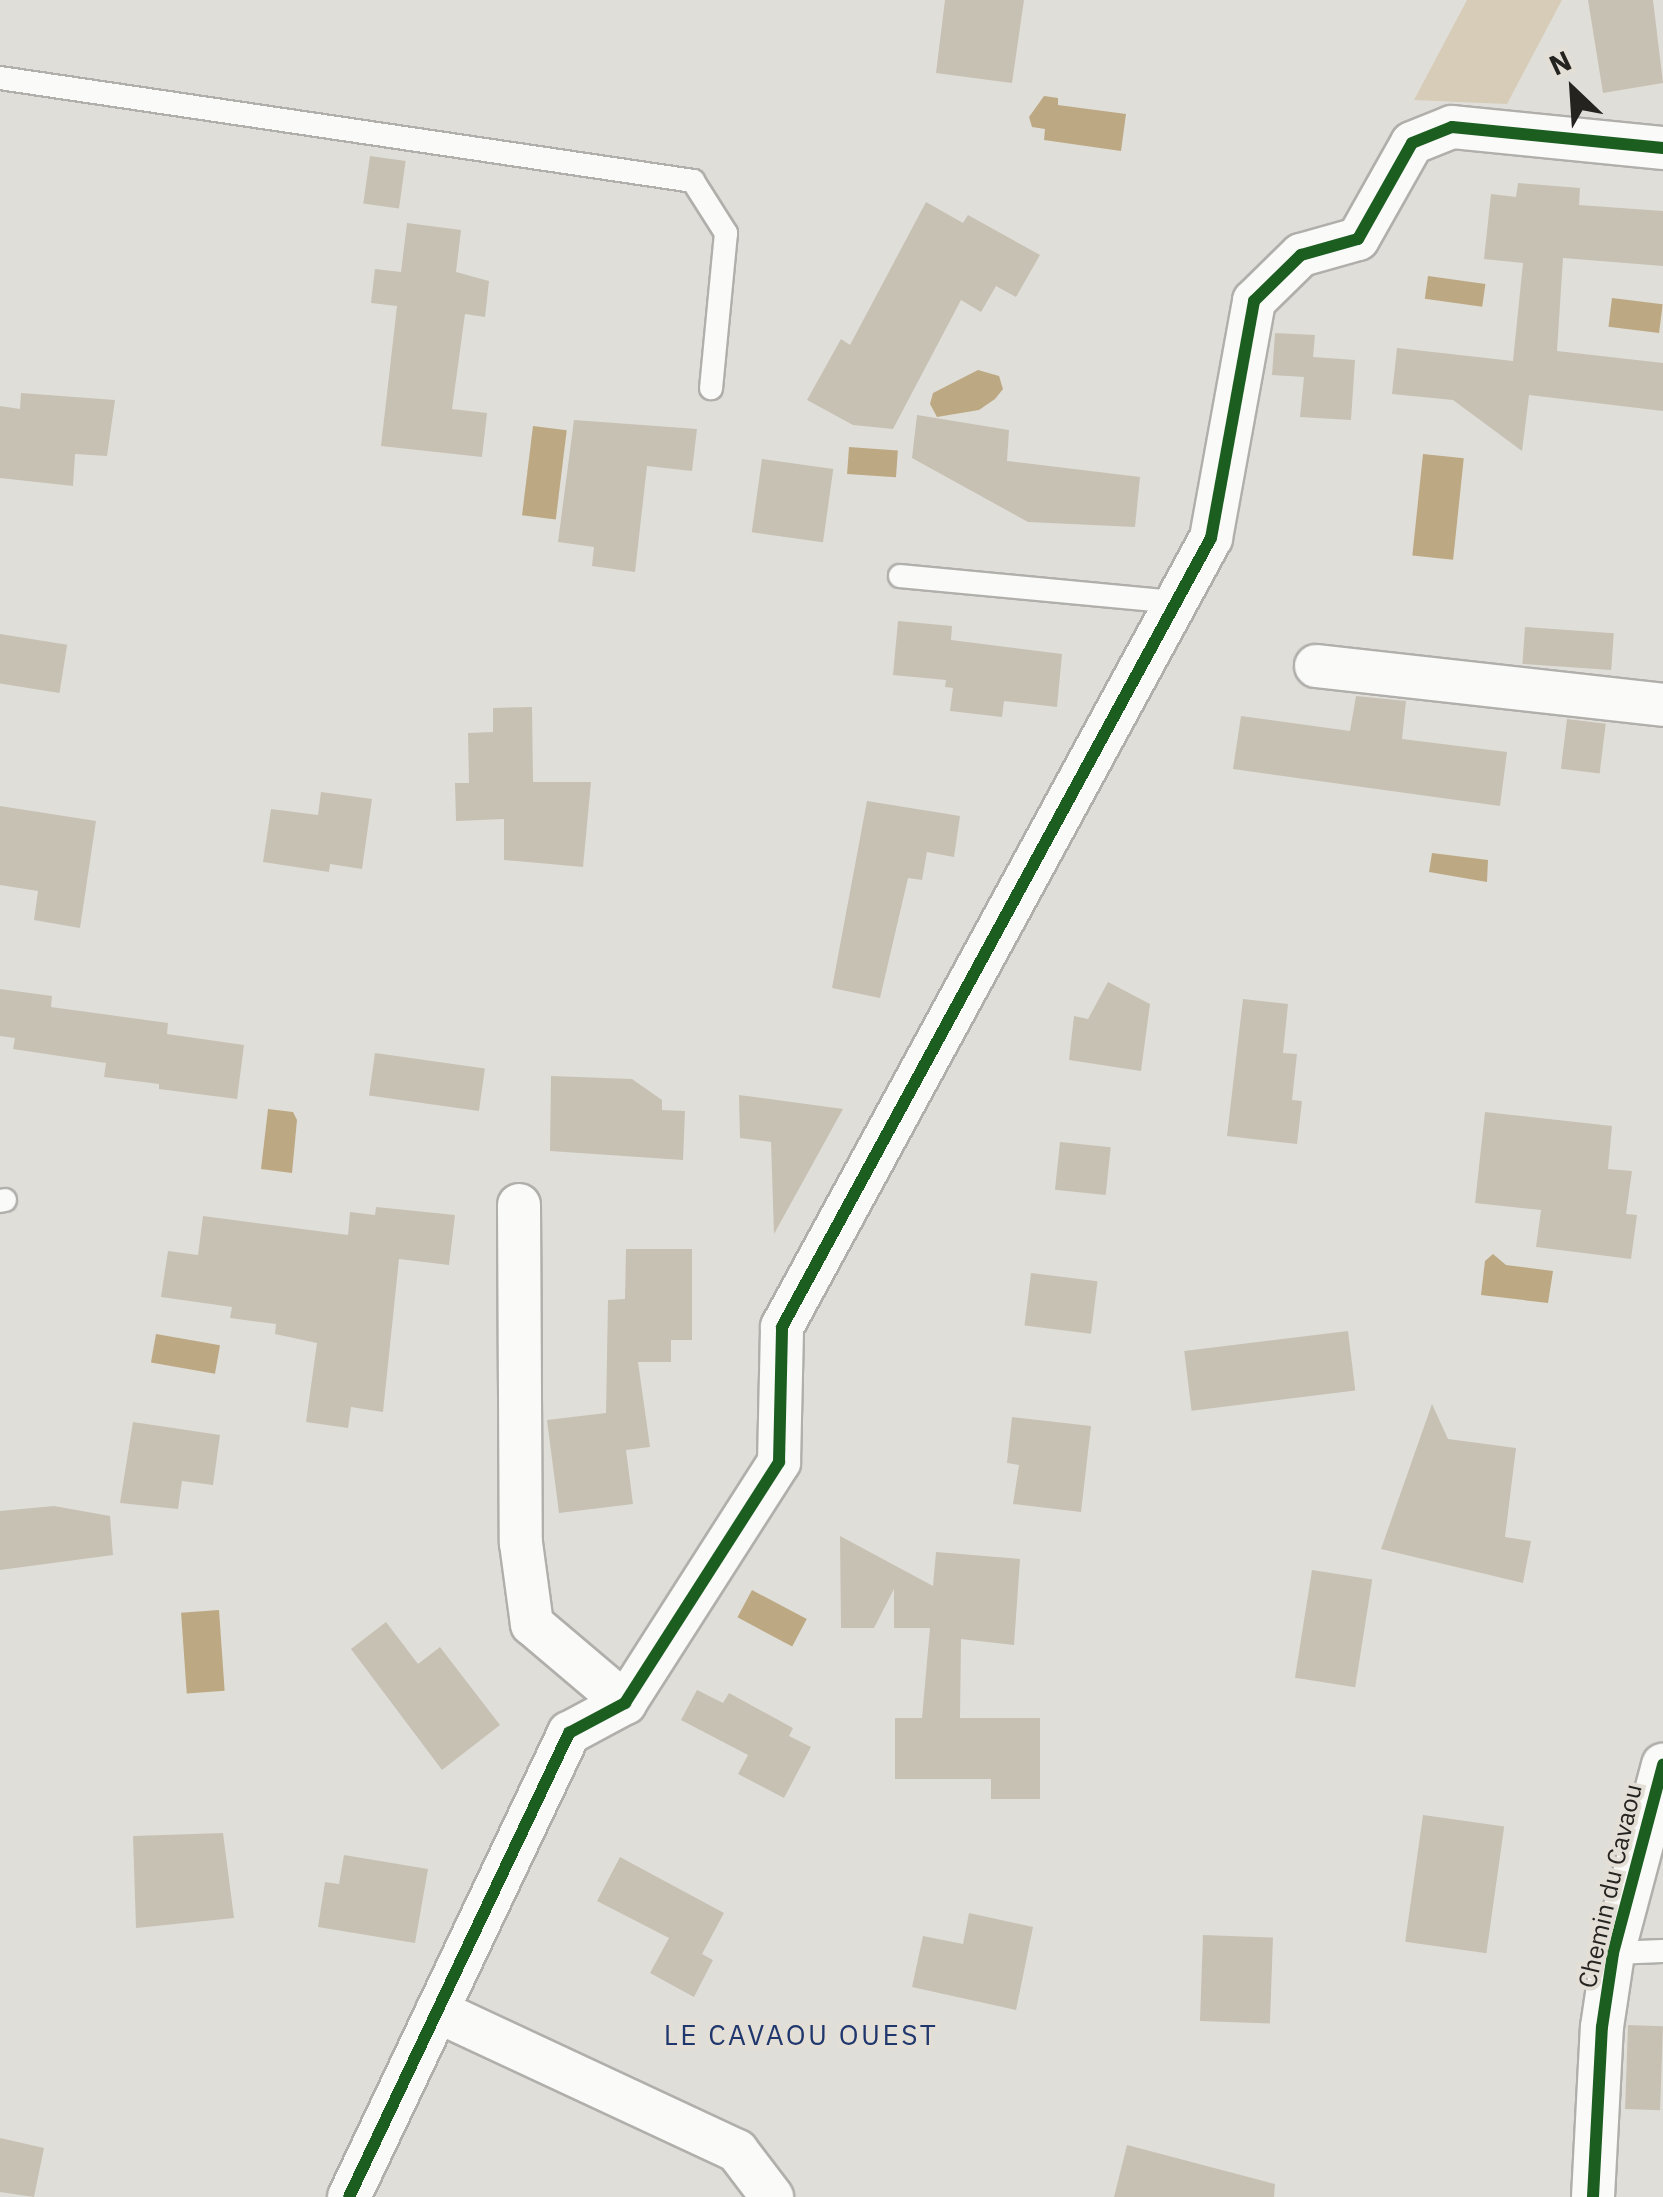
<!DOCTYPE html>
<html>
<head>
<meta charset="utf-8">
<style>
	body { margin:0 }
	#map { position:relative; width:1663px; height:2197px; overflow:hidden; background:#e0ded9; font-family:"IBM Plex Sans",sans-serif }
	div>[style] { position:absolute }
	.green>* { inset:0; background:#d6ccb8 }
	.water>* { inset:0; background:#bca983; transform-origin:0 0 }
	.building>* { inset:0; background:#c7c1b4; transform-origin:0 0 }
	.roads { filter:drop-shadow(2px 0 #b1afab) drop-shadow(-2px 0 #b1afab) drop-shadow(0 2px #b1afab) drop-shadow(0 -2px #b1afab) }
	.service>* { height:22px; margin:-11px; padding:0 11px; transform-origin:11px; border-radius:11px; background:#fafaf9 }
	.minor>* { height:42px; margin:-21px; padding:0 21px; transform-origin:21px; border-radius:21px; background:#fafaf9 }
	.cycleway>* { height:12px; margin:-6px; padding:0 6px; transform-origin:6px; border-radius:6px; background:#1b5e20 }
	span { translate:-50% -50%; white-space:nowrap; text-align:center; line-height:1.15; -webkit-text-stroke:8px #e3dfd6; paint-order:stroke }
	.street-label { font-size:25px; color:#252320 }
	.neighbourhood-label { font-size:28px; color:#20376e; letter-spacing:2.5px }
	.north { position:absolute; left:1523px; top:40px; width:100px; height:100px; -webkit-text-stroke:8px #e3dfd6; paint-order:stroke; rotate:335deg; font-size:28px; font-weight:700; line-height:40px; text-align:center; color:#252320 }
	.north::after { content:''; display:block; margin:auto; width:35px; height:45px; background:#252320; clip-path:polygon(50% 0,100% 100%,50% 72%,0 100%) }
</style>
</head>
<body>
<div id="map">
	<div class="green">
		<i style="clip-path:polygon(1467px 0,1562px 0,1507px 104px,1414px 100px)"></i>
	</div>
	<div class="water">
		<i style="clip-path:polygon(1044px 96px,1058px 98px,1058px 105px,1126px 114px,1121px 151px,1044px 140px,1045px 129px,1032px 127px,1029px 117px)"></i>
		<i style="left:1428px;top:276px;width:58px;height:23px;rotate:8deg"></i>
		<i style="left:1612px;top:298px;width:51px;height:29px;rotate:7deg"></i>
		<i style="clip-path:polygon(978px 370px,999px 376px,1003px 389px,995px 399px,979px 410px,937px 417px,930px 404px,933px 393px)"></i>
		<i style="left:533px;top:426px;width:34px;height:90px;rotate:7deg"></i>
		<i style="left:849px;top:447px;width:49px;height:27px;rotate:4deg"></i>
		<i style="left:1423px;top:454px;width:41px;height:102px;rotate:6deg"></i>
		<i style="clip-path:polygon(1432px 853px,1488px 860px,1487px 882px,1429px 872px)"></i>
		<i style="clip-path:polygon(268px 1109px,293px 1112px,297px 1120px,292px 1173px,261px 1169px)"></i>
		<i style="clip-path:polygon(1493px 1254px,1506px 1265px,1553px 1271px,1548px 1303px,1481px 1295px,1485px 1261px)"></i>
		<i style="left:156px;top:1334px;width:65px;height:29px;rotate:10deg"></i>
		<i style="left:752px;top:1590px;width:62px;height:31px;rotate:28deg"></i>
		<i style="left:219px;top:1610px;width:81px;height:38px;rotate:86deg"></i>
	</div>
	<div class="building">
		<i style="clip-path:polygon(945px 0,1024px 0,1012px 83px,936px 73px)"></i>
		<i style="clip-path:polygon(1588px 0,1653px 0,1663px 83px,1603px 93px)"></i>
		<i style="left:370px;top:156px;width:36px;height:48px;rotate:8deg"></i>
		<i style="clip-path:polygon(1518px 183px,1580px 188px,1579px 205px,1663px 211px,1663px 266px,1563px 258px,1557px 351px,1663px 363px,1663px 411px,1529px 395px,1522px 451px,1453px 400px,1392px 394px,1397px 348px,1513px 361px,1523px 263px,1484px 259px,1491px 194px,1516px 197px)"></i>
		<i style="clip-path:polygon(926px 202px,963px 223px,968px 215px,1040px 255px,1016px 297px,996px 286px,981px 312px,961px 300px,893px 429px,853px 425px,807px 400px,841px 339px,850px 345px)"></i>
		<i style="clip-path:polygon(407px 223px,461px 230px,456px 272px,489px 281px,485px 317px,465px 314px,452px 409px,487px 413px,482px 457px,381px 446px,397px 306px,371px 303px,375px 269px,401px 272px)"></i>
		<i style="clip-path:polygon(1275px 333px,1315px 335px,1313px 357px,1355px 360px,1351px 420px,1300px 417px,1304px 377px,1272px 375px)"></i>
		<i style="clip-path:polygon(21px 393px,115px 400px,107px 456px,75px 454px,73px 486px,0 478px,0 406px,20px 409px)"></i>
		<i style="clip-path:polygon(917px 415px,1009px 430px,1007px 461px,1140px 477px,1135px 527px,1028px 522px,912px 458px)"></i>
		<i style="clip-path:polygon(574px 420px,697px 429px,692px 471px,647px 466px,635px 572px,592px 566px,594px 547px,558px 542px)"></i>
		<i style="left:762px;top:459px;width:72px;height:74px;rotate:8deg"></i>
		<i style="clip-path:polygon(898px 621px,952px 626px,951px 640px,1062px 654px,1057px 707px,1004px 701px,1002px 717px,950px 711px,953px 688px,945px 687px,946px 680px,893px 675px)"></i>
		<i style="left:1525px;top:627px;width:89px;height:37px;rotate:4deg"></i>
		<i style="left:0;top:634px;width:68px;height:49px;rotate:9deg"></i>
		<i style="clip-path:polygon(1356px 696px,1406px 701px,1402px 739px,1507px 752px,1500px 806px,1233px 769px,1241px 716px,1350px 731px)"></i>
		<i style="clip-path:polygon(532px 707px,533px 782px,591px 782px,583px 867px,504px 860px,504px 819px,456px 821px,455px 783px,469px 783px,468px 733px,493px 732px,493px 708px)"></i>
		<i style="left:1567px;top:719px;width:39px;height:50px;rotate:7deg"></i>
		<i style="clip-path:polygon(321px 792px,372px 799px,362px 869px,330px 864px,329px 872px,263px 862px,271px 809px,318px 815px)"></i>
		<i style="clip-path:polygon(867px 801px,960px 816px,954px 857px,927px 852px,922px 880px,908px 878px,880px 998px,832px 988px)"></i>
		<i style="clip-path:polygon(0 806px,96px 821px,80px 928px,34px 920px,38px 891px,0 885px)"></i>
		<i style="clip-path:polygon(1108px 982px,1150px 1004px,1141px 1071px,1069px 1060px,1074px 1016px,1088px 1019px)"></i>
		<i style="clip-path:polygon(0 989px,52px 996px,51px 1007px,168px 1023px,167px 1034px,244px 1045px,237px 1099px,159px 1089px,159px 1084px,104px 1077px,106px 1063px,13px 1049px,15px 1038px,0 1036px)"></i>
		<i style="clip-path:polygon(1243px 999px,1288px 1004px,1283px 1053px,1297px 1054px,1292px 1100px,1302px 1101px,1297px 1144px,1227px 1136px)"></i>
		<i style="left:375px;top:1053px;width:111px;height:43px;rotate:8deg"></i>
		<i style="clip-path:polygon(551px 1076px,632px 1079px,662px 1100px,662px 1110px,685px 1111px,683px 1160px,550px 1151px)"></i>
		<i style="clip-path:polygon(739px 1095px,843px 1109px,774px 1234px,771px 1142px,740px 1138px)"></i>
		<i style="clip-path:polygon(1485px 1112px,1612px 1126px,1608px 1169px,1632px 1171px,1626px 1214px,1637px 1215px,1631px 1259px,1536px 1247px,1541px 1210px,1475px 1203px)"></i>
		<i style="left:1060px;top:1142px;width:51px;height:48px;rotate:6deg"></i>
		<i style="clip-path:polygon(376px 1207px,455px 1215px,449px 1265px,399px 1259px,383px 1412px,351px 1407px,348px 1428px,306px 1422px,317px 1343px,275px 1334px,276px 1324px,230px 1318px,232px 1307px,161px 1297px,168px 1251px,198px 1255px,203px 1216px,348px 1235px,350px 1212px,375px 1215px)"></i>
		<i style="clip-path:polygon(626px 1249px,692px 1249px,692px 1340px,671px 1340px,671px 1362px,638px 1362px,650px 1447px,626px 1450px,633px 1504px,559px 1513px,547px 1420px,606px 1413px,608px 1300px,625px 1299px)"></i>
		<i style="left:1031px;top:1273px;width:67px;height:53px;rotate:7deg"></i>
		<i style="left:1348px;top:1331px;width:60px;height:165px;rotate:83deg"></i>
		<i style="clip-path:polygon(1432px 1404px,1448px 1439px,1516px 1448px,1505px 1537px,1531px 1541px,1523px 1583px,1381px 1549px)"></i>
		<i style="clip-path:polygon(1012px 1417px,1091px 1426px,1081px 1512px,1013px 1504px,1019px 1465px,1007px 1463px)"></i>
		<i style="clip-path:polygon(133px 1422px,220px 1435px,213px 1485px,182px 1481px,178px 1509px,120px 1503px)"></i>
		<i style="clip-path:polygon(54px 1506px,110px 1516px,113px 1555px,0 1570px,0 1511px)"></i>
		<i style="clip-path:polygon(840px 1536px,933px 1586px,936px 1552px,1020px 1559px,1014px 1645px,961px 1639px,960px 1718px,1040px 1718px,1040px 1799px,991px 1799px,991px 1779px,895px 1779px,895px 1718px,922px 1718px,930px 1628px,894px 1628px,894px 1589px,874px 1628px,841px 1628px)"></i>
		<i style="left:1312px;top:1570px;width:61px;height:109px;rotate:9deg"></i>
		<i style="clip-path:polygon(386px 1622px,418px 1664px,440px 1647px,500px 1725px,442px 1770px,351px 1649px)"></i>
		<i style="clip-path:polygon(697px 1690px,723px 1703px,729px 1693px,793px 1728px,789px 1736px,811px 1747px,784px 1798px,738px 1774px,748px 1755px,681px 1720px)"></i>
		<i style="left:1423px;top:1815px;width:82px;height:128px;rotate:8deg"></i>
		<i style="clip-path:polygon(223px 1833px,234px 1918px,136px 1928px,133px 1836px)"></i>
		<i style="clip-path:polygon(344px 1855px,428px 1869px,415px 1943px,318px 1927px,325px 1882px,339px 1884px)"></i>
		<i style="clip-path:polygon(620px 1857px,724px 1913px,702px 1954px,713px 1960px,694px 1997px,650px 1973px,669px 1938px,597px 1901px)"></i>
		<i style="clip-path:polygon(969px 1913px,1033px 1927px,1016px 2010px,912px 1987px,923px 1936px,963px 1944px)"></i>
		<i style="left:1203px;top:1935px;width:70px;height:86px;rotate:2deg"></i>
		<i style="left:1628px;top:2025px;width:35px;height:84px;rotate:2deg"></i>
		<i style="clip-path:polygon(0 2138px,44px 2148px,34px 2197px,0 2192px)"></i>
		<i style="clip-path:polygon(1127px 2145px,1275px 2184px,1274px 2197px,1114px 2197px)"></i>
	</div>
	<div class="roads">
		<div class="service">
			<i style="left:0;top:78px;width:701px;rotate:8.45deg"></i>
			<i style="left:693px;top:181px;width:62px;rotate:57.6deg"></i>
			<i style="left:726px;top:233px;width:156px;rotate:95.5deg"></i>
			<i style="left:900px;top:576px;width:277px;rotate:5.4deg"></i>
			<i style="left:0;top:1201px;width:5px;rotate:-11deg"></i>
			<i style="left:1613px;top:1953px;width:50px;rotate:-2.3deg"></i>
		</div>
		<div class="minor">
			<i style="left:1316px;top:666px;width:349px;rotate:6.4deg"></i>
			<i style="left:519px;top:1205px;width:338px;rotate:89.7deg"></i>
			<i style="left:521px;top:1543px;width:82px;rotate:82.3deg"></i>
			<i style="left:532px;top:1624px;width:122px;rotate:40.3deg"></i>
			<i style="left:437px;top:2011px;width:331px;rotate:25deg"></i>
			<i style="left:737px;top:2151px;width:58px;rotate:52.7deg"></i>
			<i style="left:349px;top:2197px;width:514px;rotate:-64.63deg"></i>
			<i style="left:569px;top:1733px;width:64px;rotate:-28.2deg"></i>
			<i style="left:625px;top:1703px;width:286px;rotate:-57.4deg"></i>
			<i style="left:779px;top:1462px;width:135px;rotate:-88.7deg"></i>
			<i style="left:782px;top:1327px;width:898px;rotate:-61.47deg"></i>
			<i style="left:1211px;top:538px;width:241px;rotate:-79.7deg"></i>
			<i style="left:1254px;top:301px;width:66px;rotate:-44.4deg"></i>
			<i style="left:1301px;top:255px;width:59px;rotate:-15.7deg"></i>
			<i style="left:1358px;top:239px;width:110px;rotate:-60.6deg"></i>
			<i style="left:1412px;top:143px;width:43px;rotate:-21.8deg"></i>
			<i style="left:1452px;top:127px;width:212px;rotate:5.7deg"></i>
			<i style="left:1593px;top:2197px;width:170px;rotate:-87deg"></i>
			<i style="left:1602px;top:2027px;width:75px;rotate:-81.5deg"></i>
			<i style="left:1613px;top:1953px;width:195px;rotate:-75.1deg"></i>
		</div>
	</div>
	<div class="cycleway">
		<i style="left:349px;top:2197px;width:514px;rotate:-64.63deg"></i>
		<i style="left:569px;top:1733px;width:64px;rotate:-28.2deg"></i>
		<i style="left:625px;top:1703px;width:286px;rotate:-57.4deg"></i>
		<i style="left:779px;top:1462px;width:135px;rotate:-88.7deg"></i>
		<i style="left:782px;top:1327px;width:898px;rotate:-61.47deg"></i>
		<i style="left:1211px;top:538px;width:241px;rotate:-79.7deg"></i>
		<i style="left:1254px;top:301px;width:66px;rotate:-44.4deg"></i>
		<i style="left:1301px;top:255px;width:59px;rotate:-15.7deg"></i>
		<i style="left:1358px;top:239px;width:110px;rotate:-60.6deg"></i>
		<i style="left:1412px;top:143px;width:43px;rotate:-21.8deg"></i>
		<i style="left:1452px;top:127px;width:212px;rotate:5.7deg"></i>
		<i style="left:1593px;top:2197px;width:170px;rotate:-87deg"></i>
		<i style="left:1602px;top:2027px;width:75px;rotate:-81.5deg"></i>
		<i style="left:1613px;top:1953px;width:195px;rotate:-75.1deg"></i>
	</div>
	<div class="street-label">
		<span style="left:1610px;top:1886px;rotate:-77deg">Chemin du Cavaou</span>
	</div>
	<div class="neighbourhood-label">
		<span style="left:801px;top:2035px">LE CAVAOU OUEST</span>
	</div>
	<div class="north">N</div>
</div>
</body>
</html>
